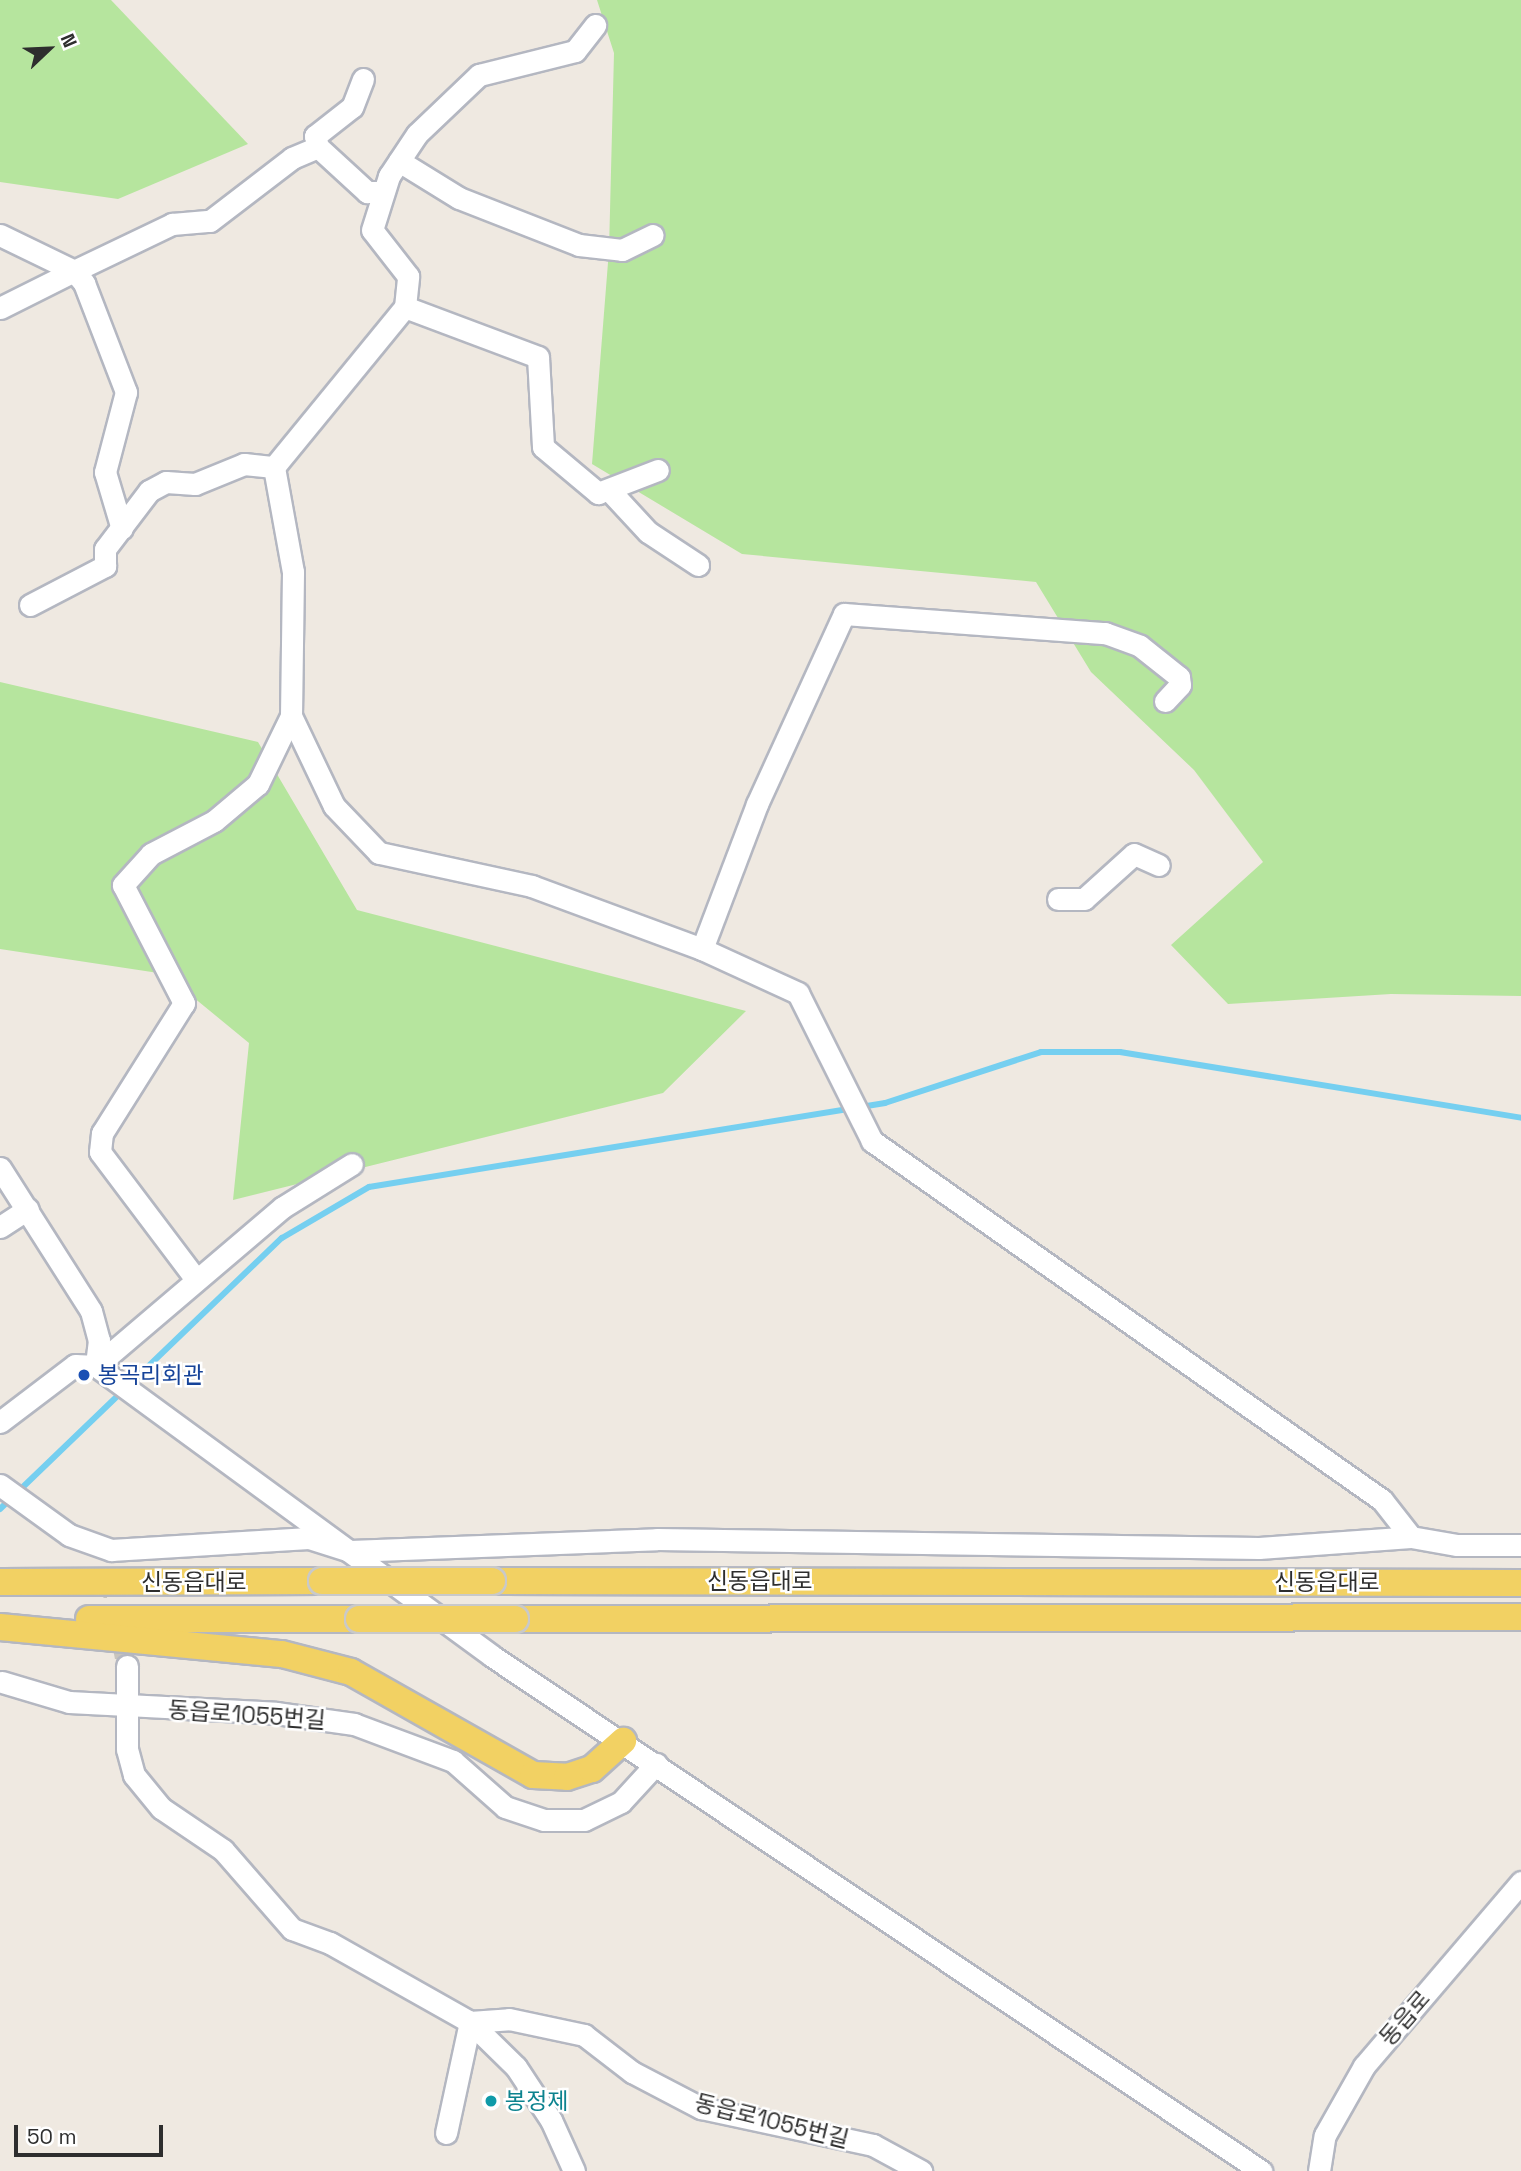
<!DOCTYPE html>
<html>
<head>
<meta charset="utf-8">
<style>
	body { margin:0 }
	#map { position:relative; width:1521px; height:2171px; overflow:hidden; background:#efe9e1; font-family:"Space Grotesk","Noto Sans KR",sans-serif }
	div>[style] { position:absolute }
	.green>* { inset:0; background:#b6e59e }
	.stream>* { height:6px; margin:-3px; padding:0 3px; transform-origin:3px; border-radius:3px; background:#75cff0 }
	.minor-tunnel>* { height:21px; margin-top:-10.5px; transform-origin:0; background:repeating-linear-gradient(90deg,#c8c4bd 0 21px,transparent 0 31px) }
	.roads { filter:drop-shadow(2px 0 #b4b7c1) drop-shadow(-2px 0 #b4b7c1) drop-shadow(0 2px #b4b7c1) drop-shadow(0 -2px #b4b7c1) }
	.minor>* { height:21px; margin:-10.5px; padding:0 10.5px; transform-origin:10.5px; border-radius:10.5px; background:#fff }
	.major>* { height:26px; margin:-13px; padding:0 13px; transform-origin:13px; border-radius:13px; background:#f2d163 }
	.bridges { filter:drop-shadow(2px 0 #c9c9c9) drop-shadow(-2px 0 #c9c9c9) drop-shadow(0 2px #c9c9c9) drop-shadow(0 -2px #c9c9c9) }
	.major-bridge>* { height:26px; margin:-13px; padding:0 13px; transform-origin:13px; border-radius:13px; background:#f2d163 }
	.dots>* { width:19px; height:19px; translate:-50% -50%; box-sizing:border-box; border:4px solid #fff; border-radius:50% }
	span { translate:-50% -50%; white-space:nowrap; text-align:center; line-height:1.15; -webkit-text-stroke:5px #fff; paint-order:stroke }
	.transit-label { font-size:23px; color:#164399 }
	.left { translate:0 -50%; text-align:left }
	.street-label { font-size:23px; color:#2e2e2e }
	.culture-label { font-size:23px; color:#0d838f }
	.north { position:absolute; left:14px; top:14px; width:70px; height:70px; -webkit-text-stroke:5px #fff; paint-order:stroke; rotate:67deg; font-size:19px; font-weight:700; line-height:28px; text-align:center; color:#2e2e2e }
	.north::after { content:''; display:block; margin:auto; width:24px; height:32px; background:#2e2e2e; clip-path:polygon(50% 0,100% 100%,50% 72%,0 100%) }
	.scale { position:absolute; left:14px; top:2125px; width:149px; height:32px; box-sizing:border-box; border:4px solid #2e2e2e; border-top:0; padding-left:9px; font-size:21px; line-height:24px; white-space:nowrap; color:#2e2e2e; -webkit-text-stroke:5px #fff; paint-order:stroke }
</style>
</head>
<body>
<div id="map">
	<div class="green">
		<i style="clip-path:polygon(0 0,111px 0,248px 144px,118px 199px,0 182px)"></i>
		<i style="clip-path:polygon(597px 0,1521px 0,1521px 996px,1391px 994px,1228px 1004px,1171px 945px,1263px 862px,1194px 770px,1091px 672px,1036px 582px,742px 554px,592px 464px,609px 250px,614px 53px)"></i>
		<i style="clip-path:polygon(0 682px,258px 742px,357px 910px,746px 1011px,663px 1093px,233px 1200px,249px 1043px,165px 974px,0 949px)"></i>
	</div>
	<div class="stream">
		<i style="left:0;top:1509px;width:391px;rotate:-43.9deg"></i>
		<i style="left:282px;top:1238px;width:101px;rotate:-30.4deg"></i>
		<i style="left:369px;top:1187px;width:523px;rotate:-9.25deg"></i>
		<i style="left:885px;top:1103px;width:164px;rotate:-18.1deg"></i>
		<i style="left:1041px;top:1052px;width:79px"></i>
		<i style="left:1120px;top:1052px;width:406px;rotate:9.3deg"></i>
	</div>
	<div class="minor-tunnel">
		<i style="left:110px;top:1575px;width:93px;rotate:79.4deg"></i>
	</div>
	<div class="roads">
		<div class="minor">
			<i style="left:363px;top:79px;width:30px;rotate:111deg"></i>
			<i style="left:352px;top:107px;width:47px;rotate:141.9deg"></i>
			<i style="left:315px;top:136px;width:11px;rotate:75deg"></i>
			<i style="left:318px;top:147px;width:67px;rotate:42.6deg"></i>
			<i style="left:367px;top:192px;width:14px"></i>
			<i style="left:399px;top:161px;width:70px;rotate:31.7deg"></i>
			<i style="left:459px;top:198px;width:129px;rotate:21.4deg"></i>
			<i style="left:579px;top:245px;width:43px;rotate:6.6deg"></i>
			<i style="left:622px;top:250px;width:34px;rotate:-26deg"></i>
			<i style="left:0;top:235px;width:82px;rotate:25.9deg"></i>
			<i style="left:74px;top:271px;width:109px;rotate:-25.6deg"></i>
			<i style="left:172px;top:224px;width:38px;rotate:-5deg"></i>
			<i style="left:210px;top:221px;width:103px;rotate:-37.5deg"></i>
			<i style="left:292px;top:158px;width:28px;rotate:-23deg"></i>
			<i style="left:405px;top:307px;width:31px;rotate:-84deg"></i>
			<i style="left:408px;top:276px;width:58px;rotate:-128deg"></i>
			<i style="left:372px;top:230px;width:57px;rotate:-72.5deg"></i>
			<i style="left:389px;top:176px;width:50px;rotate:-56.3deg"></i>
			<i style="left:417px;top:134px;width:86px;rotate:-43.6deg"></i>
			<i style="left:479px;top:75px;width:99px;rotate:-14deg"></i>
			<i style="left:575px;top:51px;width:33px;rotate:-52deg"></i>
			<i style="left:0;top:308px;width:83px;rotate:-26.6deg"></i>
			<i style="left:74px;top:271px;width:16px;rotate:50deg"></i>
			<i style="left:84px;top:283px;width:117px;rotate:68.9deg"></i>
			<i style="left:126px;top:392px;width:83px;rotate:104.7deg"></i>
			<i style="left:105px;top:472px;width:59px;rotate:73.4deg"></i>
			<i style="left:610px;top:491px;width:56px;rotate:47.2deg"></i>
			<i style="left:648px;top:532px;width:60px;rotate:33.4deg"></i>
			<i style="left:30px;top:605px;width:85px;rotate:-27.5deg"></i>
			<i style="left:105px;top:566px;width:17px;rotate:-90deg"></i>
			<i style="left:105px;top:549px;width:73px;rotate:-52.8deg"></i>
			<i style="left:149px;top:491px;width:19px;rotate:-28deg"></i>
			<i style="left:166px;top:482px;width:29px;rotate:4deg"></i>
			<i style="left:195px;top:484px;width:53px;rotate:-22.2deg"></i>
			<i style="left:244px;top:464px;width:30px;rotate:6deg"></i>
			<i style="left:291px;top:716px;width:144px;rotate:-89.2deg"></i>
			<i style="left:293px;top:572px;width:107px;rotate:-100.3deg"></i>
			<i style="left:274px;top:467px;width:207px;rotate:-50.7deg"></i>
			<i style="left:405px;top:307px;width:142px;rotate:20.6deg"></i>
			<i style="left:538px;top:357px;width:90px;rotate:86.8deg"></i>
			<i style="left:543px;top:447px;width:72px;rotate:39.9deg"></i>
			<i style="left:598px;top:493px;width:64px;rotate:-21deg"></i>
			<i style="left:1058px;top:899px;width:26px"></i>
			<i style="left:1084px;top:899px;width:67px;rotate:-42deg"></i>
			<i style="left:1134px;top:854px;width:27px;rotate:24deg"></i>
			<i style="left:702px;top:949px;width:155px;rotate:-69.2deg"></i>
			<i style="left:757px;top:804px;width:209px;rotate:-65.4deg"></i>
			<i style="left:844px;top:614px;width:262px;rotate:4.2deg"></i>
			<i style="left:1105px;top:633px;width:37px;rotate:20deg"></i>
			<i style="left:1140px;top:646px;width:50px;rotate:38.5deg"></i>
			<i style="left:1179px;top:677px;width:8px;rotate:83deg"></i>
			<i style="left:1180px;top:685px;width:22px;rotate:133deg"></i>
			<i style="left:0;top:1168px;width:169px;rotate:57.5deg"></i>
			<i style="left:91px;top:1311px;width:30px;rotate:75deg"></i>
			<i style="left:99px;top:1340px;width:26px;rotate:97deg"></i>
			<i style="left:0;top:1227px;width:33px;rotate:-33deg"></i>
			<i style="left:96px;top:1366px;width:245px;rotate:-40.4deg"></i>
			<i style="left:283px;top:1207px;width:81px;rotate:-31.9deg"></i>
			<i style="left:0;top:1422px;width:94px;rotate:-37.2deg"></i>
			<i style="left:75px;top:1365px;width:21px;rotate:3deg"></i>
			<i style="left:96px;top:1366px;width:491px;rotate:36.2deg"></i>
			<i style="left:492px;top:1656px;width:926px;rotate:33.81deg"></i>
			<i style="left:0;top:1485px;width:85px;rotate:35.9deg"></i>
			<i style="left:69px;top:1535px;width:45px;rotate:19.7deg"></i>
			<i style="left:111px;top:1550px;width:198px;rotate:-3.5deg"></i>
			<i style="left:309px;top:1538px;width:43px;rotate:17.6deg"></i>
			<i style="left:350px;top:1551px;width:307px;rotate:-2.2deg"></i>
			<i style="left:657px;top:1539px;width:602px;rotate:0.86deg"></i>
			<i style="left:1259px;top:1548px;width:152px;rotate:-4.1deg"></i>
			<i style="left:1411px;top:1537px;width:47px;rotate:-128.1deg"></i>
			<i style="left:1382px;top:1500px;width:624px;rotate:-144.86deg"></i>
			<i style="left:872px;top:1141px;width:165px;rotate:-116.6deg"></i>
			<i style="left:798px;top:993px;width:106px;rotate:-155.4deg"></i>
			<i style="left:702px;top:949px;width:181px;rotate:-159.7deg"></i>
			<i style="left:532px;top:886px;width:157px;rotate:-167.8deg"></i>
			<i style="left:379px;top:853px;width:65px;rotate:-133.8deg"></i>
			<i style="left:334px;top:806px;width:100px;rotate:-115.5deg"></i>
			<i style="left:291px;top:716px;width:76px;rotate:115.9deg"></i>
			<i style="left:258px;top:784px;width:57px;rotate:139.9deg"></i>
			<i style="left:214px;top:821px;width:71px;rotate:152.4deg"></i>
			<i style="left:151px;top:854px;width:42px;rotate:132.1deg"></i>
			<i style="left:123px;top:885px;width:133px;rotate:62.7deg"></i>
			<i style="left:184px;top:1003px;width:154px;rotate:122.2deg"></i>
			<i style="left:102px;top:1133px;width:19px;rotate:96deg"></i>
			<i style="left:100px;top:1152px;width:158px;rotate:53deg"></i>
			<i style="left:1411px;top:1537px;width:47px;rotate:9.9deg"></i>
			<i style="left:1457px;top:1545px;width:64px"></i>
			<i style="left:127px;top:1666px;width:83px;rotate:90deg"></i>
			<i style="left:127px;top:1749px;width:27px;rotate:75deg"></i>
			<i style="left:134px;top:1775px;width:43px;rotate:50.7deg"></i>
			<i style="left:161px;top:1808px;width:75px;rotate:34.1deg"></i>
			<i style="left:223px;top:1850px;width:105px;rotate:48.9deg"></i>
			<i style="left:292px;top:1929px;width:40px;rotate:20.2deg"></i>
			<i style="left:330px;top:1943px;width:161px;rotate:29.4deg"></i>
			<i style="left:470px;top:2022px;width:39px;rotate:-4deg"></i>
			<i style="left:509px;top:2019px;width:77px;rotate:12deg"></i>
			<i style="left:584px;top:2035px;width:61px;rotate:37.6deg"></i>
			<i style="left:632px;top:2072px;width:78px;rotate:27.6deg"></i>
			<i style="left:701px;top:2108px;width:176px;rotate:12.1deg"></i>
			<i style="left:873px;top:2145px;width:55px;rotate:28.4deg"></i>
			<i style="left:2px;top:1682px;width:70px;rotate:16.6deg"></i>
			<i style="left:69px;top:1702px;width:207px;rotate:3deg"></i>
			<i style="left:276px;top:1713px;width:79px;rotate:8deg"></i>
			<i style="left:354px;top:1724px;width:106px;rotate:20.5deg"></i>
			<i style="left:453px;top:1761px;width:69px;rotate:41.5deg"></i>
			<i style="left:505px;top:1807px;width:41px;rotate:18.4deg"></i>
			<i style="left:544px;top:1820px;width:40px"></i>
			<i style="left:584px;top:1820px;width:41px;rotate:-25.9deg"></i>
			<i style="left:621px;top:1802px;width:52px;rotate:-47.4deg"></i>
			<i style="left:470px;top:2022px;width:64px;rotate:44.4deg"></i>
			<i style="left:516px;top:2067px;width:64px;rotate:56.6deg"></i>
			<i style="left:551px;top:2120px;width:56px;rotate:65.7deg"></i>
			<i style="left:446px;top:2133px;width:114px;rotate:-77.8deg"></i>
			<i style="left:1319px;top:2171px;width:36px;rotate:-81deg"></i>
			<i style="left:1325px;top:2135px;width:79px;rotate:-60.5deg"></i>
			<i style="left:1364px;top:2066px;width:242px;rotate:-49.5deg"></i>
		</div>
		<div class="major">
			<i style="left:492px;top:1581px;width:1029px;rotate:0.11deg"></i>
			<i style="left:0;top:1582px;width:322px;rotate:-0.2deg"></i>
			<i style="left:89px;top:1619px;width:270px"></i>
			<i style="left:515px;top:1619px;width:1006px;rotate:-0.11deg"></i>
			<i style="left:0;top:1627px;width:283px;rotate:5.5deg"></i>
			<i style="left:282px;top:1654px;width:71px;rotate:14.6deg"></i>
			<i style="left:351px;top:1672px;width:209px;rotate:29.5deg"></i>
			<i style="left:533px;top:1775px;width:34px;rotate:3deg"></i>
			<i style="left:567px;top:1777px;width:26px;rotate:-18deg"></i>
			<i style="left:592px;top:1769px;width:42px;rotate:-42.1deg"></i>
		</div>
	</div>
	<div class="bridges">
		<div class="major-bridge">
			<i style="left:322px;top:1581px;width:170px"></i>
			<i style="left:359px;top:1619px;width:156px"></i>
		</div>
	</div>
	<div class="dots">
		<i style="left:84px;top:1375px;background:#1a4fb4"></i>
		<i style="left:491px;top:2101px;background:#0f9aa8"></i>
	</div>
	<div class="transit-label">
		<span class="left" style="left:98px;top:1375px">봉곡리회관</span>
	</div>
	<div class="street-label">
		<span style="left:760px;top:1581px">신동읍대로</span>
		<span style="left:194px;top:1582px">신동읍대로</span>
		<span style="left:1327px;top:1582px">신동읍대로</span>
		<span style="left:247px;top:1715px;rotate:4deg">동읍로1055번길</span>
		<span style="left:1405px;top:2018px;rotate:-49deg">동읍로</span>
		<span style="left:772px;top:2121px;rotate:14deg">동읍로1055번길</span>
	</div>
	<div class="culture-label">
		<span class="left" style="left:505px;top:2101px">봉정제</span>
	</div>
	<div class="north">N</div>
	<div class="scale">50 m</div>
</div>
</body>
</html>
